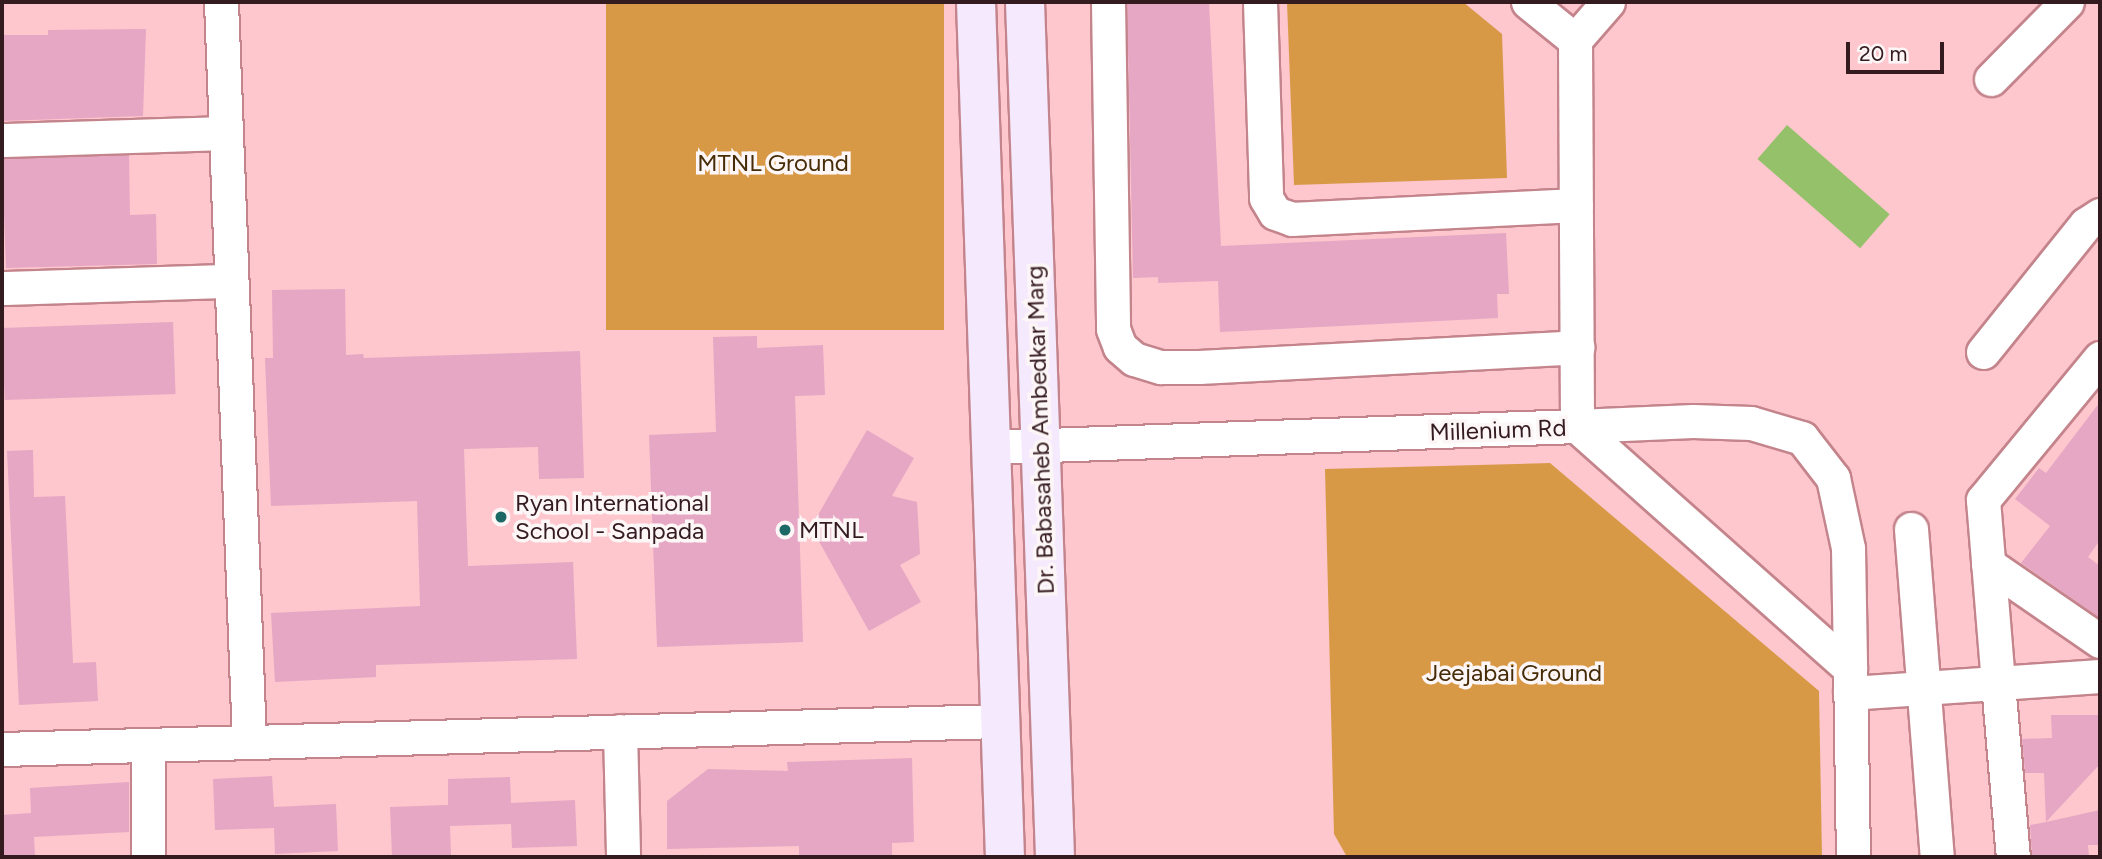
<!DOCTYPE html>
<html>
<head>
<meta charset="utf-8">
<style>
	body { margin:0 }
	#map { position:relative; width:2102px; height:859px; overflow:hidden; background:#fec6cd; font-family:Figtree,sans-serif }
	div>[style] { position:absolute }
	.green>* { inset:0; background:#d89947; transform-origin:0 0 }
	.water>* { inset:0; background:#94c169; transform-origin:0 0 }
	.building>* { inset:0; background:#e5a7c3; transform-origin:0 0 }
	.roads { filter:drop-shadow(2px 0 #c4848c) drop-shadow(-2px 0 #c4848c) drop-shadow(0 2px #c4848c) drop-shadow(0 -2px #c4848c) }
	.minor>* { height:33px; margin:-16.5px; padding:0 16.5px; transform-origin:16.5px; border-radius:16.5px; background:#fff }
	.secondary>* { height:38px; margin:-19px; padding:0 19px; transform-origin:19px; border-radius:19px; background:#f5e9fd }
	.dots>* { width:19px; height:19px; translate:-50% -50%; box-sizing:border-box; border:4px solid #fdf6f6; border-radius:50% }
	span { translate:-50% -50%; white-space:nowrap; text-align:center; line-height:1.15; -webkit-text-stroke:7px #fdf6f6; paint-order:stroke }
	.park-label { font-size:24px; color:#462c07 }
	.street-label { font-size:24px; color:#341b1f }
	.poi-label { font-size:24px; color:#341b1f }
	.left { translate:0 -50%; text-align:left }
	.frame { position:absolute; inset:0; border:4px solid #341b1f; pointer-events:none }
	.scale { position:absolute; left:1846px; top:42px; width:98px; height:32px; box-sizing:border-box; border:4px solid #341b1f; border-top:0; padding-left:9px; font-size:21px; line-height:24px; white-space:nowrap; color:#341b1f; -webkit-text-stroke:5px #fdf6f6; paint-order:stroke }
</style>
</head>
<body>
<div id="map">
	<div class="green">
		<i style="left:606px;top:2px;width:338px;height:328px"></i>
		<i style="clip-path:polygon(1287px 2px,1463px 2px,1502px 34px,1507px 178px,1294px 185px)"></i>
		<i style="clip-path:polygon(1550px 463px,1819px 691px,1822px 857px,1347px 857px,1334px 834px,1325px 469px)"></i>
	</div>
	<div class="water">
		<i style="left:1787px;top:125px;width:136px;height:45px;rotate:41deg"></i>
	</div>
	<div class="building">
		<i style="clip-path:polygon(1127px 2px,1209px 2px,1221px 246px,1506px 233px,1509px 294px,1497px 294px,1498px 318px,1220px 332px,1218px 281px,1158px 283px,1158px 277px,1133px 278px)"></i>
		<i style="clip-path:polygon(146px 29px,143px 116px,2px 121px,2px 35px,48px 35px,48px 30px)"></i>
		<i style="clip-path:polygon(129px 155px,130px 215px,156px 214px,157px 264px,6px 268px,2px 159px)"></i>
		<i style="clip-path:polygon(345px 289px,346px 355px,363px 354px,364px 358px,580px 351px,584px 478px,539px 479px,538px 447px,464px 449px,468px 566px,573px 562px,577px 659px,376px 665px,376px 677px,275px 682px,271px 613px,420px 606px,417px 501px,271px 506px,265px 358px,273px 358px,272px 290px)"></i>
		<i style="left:173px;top:322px;width:72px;height:171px;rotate:88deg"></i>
		<i style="clip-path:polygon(757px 336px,757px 348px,823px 345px,825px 395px,795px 396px,803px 642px,657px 647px,649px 435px,716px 432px,713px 337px)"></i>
		<i style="clip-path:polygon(2100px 402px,2100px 540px,2088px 557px,2100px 566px,2100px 618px,2021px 563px,2050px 526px,2015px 499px,2039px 468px,2046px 473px)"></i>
		<i style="clip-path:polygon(867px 430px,914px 458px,892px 496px,917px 502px,920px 554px,900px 565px,921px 602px,869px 631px,811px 527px)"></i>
		<i style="clip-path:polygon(33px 450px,34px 497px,65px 496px,73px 663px,96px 662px,98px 701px,19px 705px,7px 451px)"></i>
		<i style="clip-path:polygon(2051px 715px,2100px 715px,2100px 764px,2046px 822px,2100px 810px,2100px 845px,2088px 845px,2089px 857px,2032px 857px,2030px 825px,2046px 822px,2044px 773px,2025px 773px,2022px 739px,2052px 738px)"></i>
		<i style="clip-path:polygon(912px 758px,914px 842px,892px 843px,892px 857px,799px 857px,799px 846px,667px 849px,667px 801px,708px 769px,788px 771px,787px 762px)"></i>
		<i style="clip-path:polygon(272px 776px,274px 807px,336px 804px,338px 851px,275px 854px,274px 828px,215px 830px,213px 779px)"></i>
		<i style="clip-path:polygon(510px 777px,511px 803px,575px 800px,577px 846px,512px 848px,511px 824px,450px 826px,451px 855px,392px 857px,390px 807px,448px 805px,448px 779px)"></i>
		<i style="clip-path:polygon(129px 782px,129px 832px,34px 837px,35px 857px,2px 857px,2px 815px,31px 813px,30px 788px)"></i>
	</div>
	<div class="roads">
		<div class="minor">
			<i style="left:221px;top:2px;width:740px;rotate:87.83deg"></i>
			<i style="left:1108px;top:2px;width:327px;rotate:89.1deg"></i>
			<i style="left:1113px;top:329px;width:19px;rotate:69deg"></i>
			<i style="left:1120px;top:347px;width:18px;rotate:41deg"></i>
			<i style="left:1134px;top:359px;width:28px;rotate:17deg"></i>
			<i style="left:1161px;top:367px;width:38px"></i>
			<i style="left:1199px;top:367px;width:379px;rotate:-3deg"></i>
			<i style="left:1260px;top:2px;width:196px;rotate:88.2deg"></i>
			<i style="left:1266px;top:198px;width:17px;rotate:59deg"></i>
			<i style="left:1275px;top:213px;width:18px;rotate:19deg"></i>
			<i style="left:1292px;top:219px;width:284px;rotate:-2.8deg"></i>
			<i style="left:1528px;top:2px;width:60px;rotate:39deg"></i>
			<i style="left:1608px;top:2px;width:50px;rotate:131deg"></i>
			<i style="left:1575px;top:40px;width:386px;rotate:89.7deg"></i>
			<i style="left:1577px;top:426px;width:116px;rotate:-2.5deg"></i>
			<i style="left:1693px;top:421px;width:58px;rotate:2deg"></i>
			<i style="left:1751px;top:423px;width:53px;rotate:16.4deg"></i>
			<i style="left:1802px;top:438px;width:51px;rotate:52.2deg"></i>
			<i style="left:1833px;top:478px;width:72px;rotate:77.9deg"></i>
			<i style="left:1848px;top:548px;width:120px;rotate:89deg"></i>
			<i style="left:1991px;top:79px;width:108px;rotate:-45.4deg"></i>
			<i style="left:2px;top:140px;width:223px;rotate:-1.8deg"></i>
			<i style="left:2px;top:288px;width:229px;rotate:-1.8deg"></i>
			<i style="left:1983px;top:352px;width:164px;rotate:-51.2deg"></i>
			<i style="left:2086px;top:224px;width:17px;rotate:-33deg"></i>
			<i style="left:2100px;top:358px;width:184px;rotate:129.5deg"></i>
			<i style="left:1983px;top:500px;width:184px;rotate:85.3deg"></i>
			<i style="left:1998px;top:683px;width:102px;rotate:-3.9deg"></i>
			<i style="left:991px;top:447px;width:586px;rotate:-2.05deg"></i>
			<i style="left:1577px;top:426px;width:365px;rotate:41.6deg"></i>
			<i style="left:1850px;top:668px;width:189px;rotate:89.1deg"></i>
			<i style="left:1911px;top:529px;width:329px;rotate:85.5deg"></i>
			<i style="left:1988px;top:564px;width:136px;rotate:34.5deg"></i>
			<i style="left:1850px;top:693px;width:148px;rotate:-3.9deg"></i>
			<i style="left:1998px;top:683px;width:175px;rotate:85.1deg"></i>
			<i style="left:620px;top:731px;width:126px;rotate:88.6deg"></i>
			<i style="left:148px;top:745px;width:112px;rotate:90deg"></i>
			<i style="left:2px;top:749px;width:999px;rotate:-1.61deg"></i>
		</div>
		<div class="secondary">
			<i style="left:976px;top:2px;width:855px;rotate:88.06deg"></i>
			<i style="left:1025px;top:2px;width:856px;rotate:87.99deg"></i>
		</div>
	</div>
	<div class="dots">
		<i style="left:501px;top:517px;background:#1c6865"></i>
		<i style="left:785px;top:530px;background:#1c6865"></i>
	</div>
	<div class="park-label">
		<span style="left:773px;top:163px">MTNL Ground</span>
		<span style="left:1514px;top:673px">Jeejabai Ground</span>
	</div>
	<div class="street-label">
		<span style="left:1040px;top:430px;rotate:-92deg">Dr. Babasaheb Ambedkar Marg</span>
		<span style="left:1498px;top:430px;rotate:-2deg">Millenium Rd</span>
	</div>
	<div class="poi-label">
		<span class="left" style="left:515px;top:517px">Ryan International<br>School - Sanpada</span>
		<span class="left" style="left:799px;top:530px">MTNL</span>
	</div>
	<div class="frame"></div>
	<div class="scale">20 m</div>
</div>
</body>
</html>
